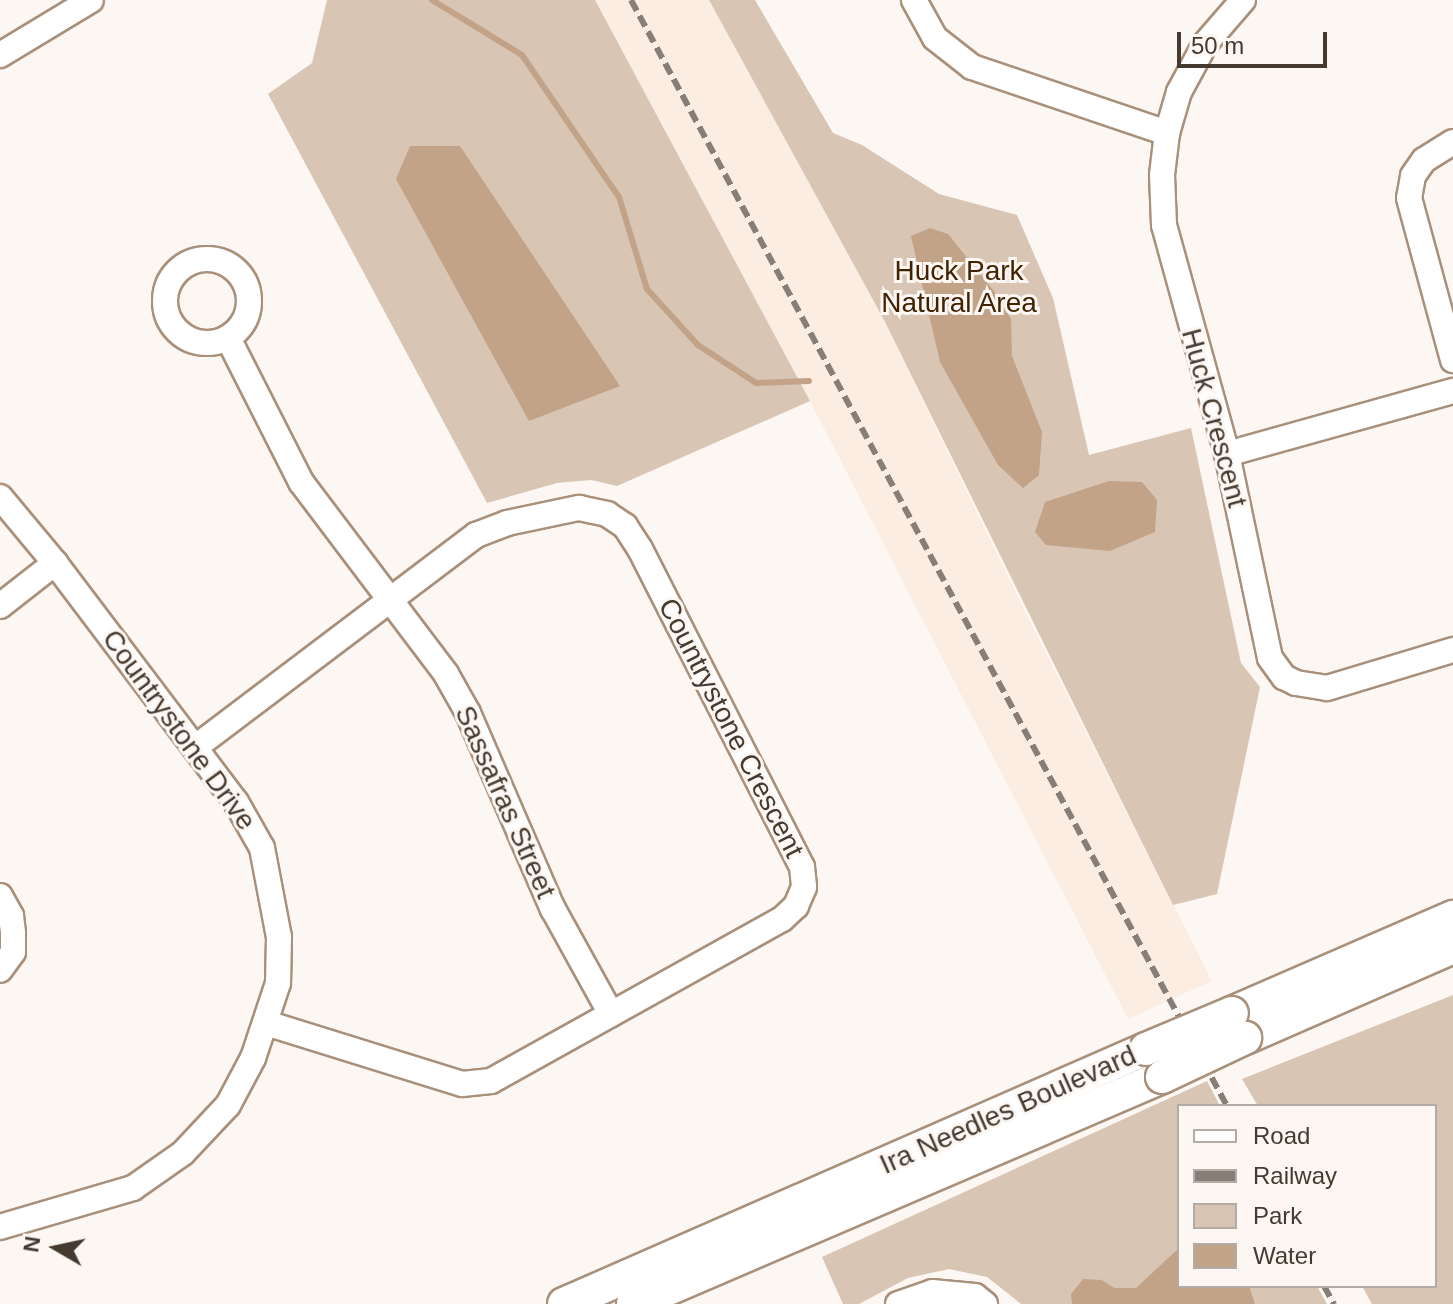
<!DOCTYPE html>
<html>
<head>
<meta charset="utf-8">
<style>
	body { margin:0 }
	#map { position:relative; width:1453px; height:1304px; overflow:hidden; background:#fdf7f3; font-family:Helvetica,sans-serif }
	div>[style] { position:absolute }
	.built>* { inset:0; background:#fbede2 }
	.green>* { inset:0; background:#d9c5b4 }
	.water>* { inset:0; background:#c2a388 }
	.stream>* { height:6px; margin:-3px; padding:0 3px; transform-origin:3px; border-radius:3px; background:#c2a388 }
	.roads { filter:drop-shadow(2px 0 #a9907b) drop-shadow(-2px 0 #a9907b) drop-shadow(0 2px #a9907b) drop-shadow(0 -2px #a9907b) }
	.minor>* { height:24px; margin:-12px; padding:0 12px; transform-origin:12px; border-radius:12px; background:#fff }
	.minor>.ring { margin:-12px; padding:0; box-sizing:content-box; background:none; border:24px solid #fff; border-radius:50% }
	.major>* { height:32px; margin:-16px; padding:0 16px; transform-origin:16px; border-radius:16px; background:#fff }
	.rail>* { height:6px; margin-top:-3px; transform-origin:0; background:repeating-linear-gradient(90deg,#877f77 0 12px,transparent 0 18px) }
	.bridges { filter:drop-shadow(2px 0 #a9907b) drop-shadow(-2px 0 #a9907b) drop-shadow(0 2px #a9907b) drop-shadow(0 -2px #a9907b) }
	.major-bridge>* { height:32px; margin:-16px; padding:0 16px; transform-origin:16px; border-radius:16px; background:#fff }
	span { translate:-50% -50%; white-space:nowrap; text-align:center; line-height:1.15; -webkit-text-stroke:6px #fdf7f3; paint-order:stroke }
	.park-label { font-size:28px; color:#422201 }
	.street-label { font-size:28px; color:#443a30 }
	.legend { position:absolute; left:1177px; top:1104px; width:260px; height:184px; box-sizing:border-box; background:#fdf7f3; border:2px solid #b3aba5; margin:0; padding:10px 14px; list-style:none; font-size:24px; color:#443a30 }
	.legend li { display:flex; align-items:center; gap:16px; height:40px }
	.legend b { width:40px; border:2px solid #b3aba5 }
	.north { position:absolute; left:16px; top:1208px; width:80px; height:80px; -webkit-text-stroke:6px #fdf7f3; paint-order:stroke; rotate:279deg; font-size:22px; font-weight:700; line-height:32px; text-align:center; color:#443a30 }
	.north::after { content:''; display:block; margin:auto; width:28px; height:36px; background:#443a30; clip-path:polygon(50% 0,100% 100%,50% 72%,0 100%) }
	.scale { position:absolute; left:1177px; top:32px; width:150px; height:36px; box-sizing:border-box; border:4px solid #443a30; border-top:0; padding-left:10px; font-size:24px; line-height:28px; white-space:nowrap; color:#443a30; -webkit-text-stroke:6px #fdf7f3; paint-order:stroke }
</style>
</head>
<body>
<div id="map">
	<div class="built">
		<i style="clip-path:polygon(595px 0,709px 0,884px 320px,1025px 612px,1212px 981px,1128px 1019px,810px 401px)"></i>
	</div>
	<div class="green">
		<i style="clip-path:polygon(327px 0,595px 0,810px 401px,617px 486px,591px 480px,557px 483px,487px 503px,268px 94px,312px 63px)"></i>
		<i style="clip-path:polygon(709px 0,755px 0,833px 133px,862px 145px,939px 194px,1017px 215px,1053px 298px,1089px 455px,1191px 428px,1241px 663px,1260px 687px,1217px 894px,1173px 905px,884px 320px)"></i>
		<i style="clip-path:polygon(1453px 995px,1453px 1304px,1372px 1304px,1362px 1286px,1435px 1286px,1435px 1106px,1258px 1106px,1242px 1079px)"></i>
		<i style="clip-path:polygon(1207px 1081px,1220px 1106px,1179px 1106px,1179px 1286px,1317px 1286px,1327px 1304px,1021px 1304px,987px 1277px,949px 1269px,908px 1278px,859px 1304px,843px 1304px,822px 1257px)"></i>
	</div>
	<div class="water">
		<i style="clip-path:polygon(410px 146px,460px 146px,620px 386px,529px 421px,396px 179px)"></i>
		<i style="clip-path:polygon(930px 228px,948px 234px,994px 291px,1011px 319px,1012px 356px,1042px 432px,1039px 475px,1023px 488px,998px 465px,940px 362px,911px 236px)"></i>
		<i style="clip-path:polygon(1109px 481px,1142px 482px,1157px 500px,1155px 532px,1110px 551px,1046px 545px,1035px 532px,1045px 502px)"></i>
		<i style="clip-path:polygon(1179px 1248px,1179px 1286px,1249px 1286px,1255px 1304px,1072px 1304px,1071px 1294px,1083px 1279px,1102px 1280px,1114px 1288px,1136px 1288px)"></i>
	</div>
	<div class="stream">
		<i style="left:432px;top:0;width:105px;rotate:31.4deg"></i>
		<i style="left:522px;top:55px;width:172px;rotate:55.7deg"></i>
		<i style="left:619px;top:197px;width:96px;rotate:73.1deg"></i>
		<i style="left:647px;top:289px;width:76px;rotate:47.7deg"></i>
		<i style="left:698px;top:345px;width:69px;rotate:33.2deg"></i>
		<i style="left:756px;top:383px;width:53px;rotate:-2.2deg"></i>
	</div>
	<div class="roads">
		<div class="minor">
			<i style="left:914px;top:0;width:43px;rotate:61.1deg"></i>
			<i style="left:935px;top:38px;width:47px;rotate:38.1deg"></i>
			<i style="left:972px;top:67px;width:206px;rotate:18.7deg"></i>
			<i style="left:1243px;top:0;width:58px;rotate:130.8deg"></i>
			<i style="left:1205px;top:44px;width:55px;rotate:118.4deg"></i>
			<i style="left:1179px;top:92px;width:43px;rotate:106.3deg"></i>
			<i style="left:1167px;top:133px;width:42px;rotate:96.8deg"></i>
			<i style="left:1162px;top:175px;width:50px;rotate:87.7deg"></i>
			<i style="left:1164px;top:225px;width:238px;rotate:74.6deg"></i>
			<i style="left:1227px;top:454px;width:208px;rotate:78.1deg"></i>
			<i style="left:1270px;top:658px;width:24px;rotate:54deg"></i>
			<i style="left:1284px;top:677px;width:13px;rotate:27deg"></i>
			<i style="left:1296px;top:683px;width:31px;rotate:9deg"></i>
			<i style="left:1327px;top:688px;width:132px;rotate:-16.8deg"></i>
			<i style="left:0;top:55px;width:106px;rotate:-31.1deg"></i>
			<i style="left:1453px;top:142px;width:34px;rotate:148deg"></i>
			<i style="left:1424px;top:160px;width:19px;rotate:125deg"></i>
			<i style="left:1413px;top:176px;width:22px;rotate:100deg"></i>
			<i style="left:1409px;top:198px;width:168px;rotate:74.8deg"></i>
			<i class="ring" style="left:165px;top:259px;width:60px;height:60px"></i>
			<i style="left:228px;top:338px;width:161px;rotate:63.1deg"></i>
			<i style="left:301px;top:482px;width:241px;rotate:52.9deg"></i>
			<i style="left:446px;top:674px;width:45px;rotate:60.6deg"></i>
			<i style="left:468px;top:713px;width:214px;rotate:66.6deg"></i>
			<i style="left:553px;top:909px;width:120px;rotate:61.1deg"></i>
			<i style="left:1227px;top:454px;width:235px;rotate:-15.6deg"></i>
			<i style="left:0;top:497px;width:86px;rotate:50.2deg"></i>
			<i style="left:55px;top:563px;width:300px;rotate:52.9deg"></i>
			<i style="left:236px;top:802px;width:53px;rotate:60.5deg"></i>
			<i style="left:262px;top:848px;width:91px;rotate:79.2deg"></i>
			<i style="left:279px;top:937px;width:46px;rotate:91.2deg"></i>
			<i style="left:278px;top:983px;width:79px;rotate:108.4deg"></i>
			<i style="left:253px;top:1058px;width:53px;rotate:118deg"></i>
			<i style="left:228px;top:1105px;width:66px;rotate:133.2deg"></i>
			<i style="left:183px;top:1153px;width:61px;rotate:145deg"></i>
			<i style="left:133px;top:1188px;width:139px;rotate:163.7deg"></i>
			<i style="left:0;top:606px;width:70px;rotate:-38deg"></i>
			<i style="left:197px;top:746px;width:350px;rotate:-37.1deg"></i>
			<i style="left:476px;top:535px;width:33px;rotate:-21deg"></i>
			<i style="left:507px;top:523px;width:74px;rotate:-11.8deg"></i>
			<i style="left:579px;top:508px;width:29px;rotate:12deg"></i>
			<i style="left:607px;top:514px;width:22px;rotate:34deg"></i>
			<i style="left:625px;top:526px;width:27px;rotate:57deg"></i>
			<i style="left:640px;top:549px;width:357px;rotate:63deg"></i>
			<i style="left:802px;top:867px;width:20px;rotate:84deg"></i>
			<i style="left:804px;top:887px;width:21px;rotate:113deg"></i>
			<i style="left:796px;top:906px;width:19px;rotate:137deg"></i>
			<i style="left:782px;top:919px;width:333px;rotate:150.9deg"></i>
			<i style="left:491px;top:1081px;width:29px;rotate:174deg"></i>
			<i style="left:462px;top:1084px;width:205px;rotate:-162.7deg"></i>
			<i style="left:0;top:896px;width:23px;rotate:61deg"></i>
			<i style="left:11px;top:916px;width:17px;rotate:83deg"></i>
			<i style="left:13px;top:933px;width:19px;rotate:90deg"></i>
			<i style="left:13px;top:952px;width:22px;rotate:126deg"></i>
			<i style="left:898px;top:1304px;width:36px;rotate:-19deg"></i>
			<i style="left:932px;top:1292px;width:43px;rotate:5.3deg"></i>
			<i style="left:975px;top:1296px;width:13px;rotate:39deg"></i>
		</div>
		<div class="major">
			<i style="left:1232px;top:1013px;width:241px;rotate:-23.5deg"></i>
			<i style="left:1245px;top:1038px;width:227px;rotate:-23.6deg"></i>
			<i style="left:564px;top:1304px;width:635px;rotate:-23.66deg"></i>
			<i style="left:633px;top:1304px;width:576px;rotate:-23.22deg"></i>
		</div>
	</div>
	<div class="rail">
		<i style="left:631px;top:0;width:1256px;rotate:61.68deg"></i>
		<i style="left:1324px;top:1286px;width:21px;rotate:61deg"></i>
	</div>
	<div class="bridges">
		<div class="major-bridge">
			<i style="left:1146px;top:1049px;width:93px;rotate:-22.7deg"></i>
			<i style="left:1162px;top:1077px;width:92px;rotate:-25.2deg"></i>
		</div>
	</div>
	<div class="park-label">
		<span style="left:959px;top:287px">Huck Park<br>Natural Area</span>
	</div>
	<div class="street-label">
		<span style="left:1214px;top:418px;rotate:75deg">Huck Crescent</span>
		<span style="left:731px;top:728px;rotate:63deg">Countrystone Crescent</span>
		<span style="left:179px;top:730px;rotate:54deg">Countrystone Drive</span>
		<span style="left:505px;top:802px;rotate:66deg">Sassafras Street</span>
		<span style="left:1008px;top:1110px;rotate:-24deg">Ira Needles Boulevard</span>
	</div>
	<ul class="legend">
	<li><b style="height:10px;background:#fff"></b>Road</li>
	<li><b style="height:10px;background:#877f77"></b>Railway</li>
	<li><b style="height:22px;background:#d9c5b4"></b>Park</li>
	<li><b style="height:22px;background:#c2a388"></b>Water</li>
	</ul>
	<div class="north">N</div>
	<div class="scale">50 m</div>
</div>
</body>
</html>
